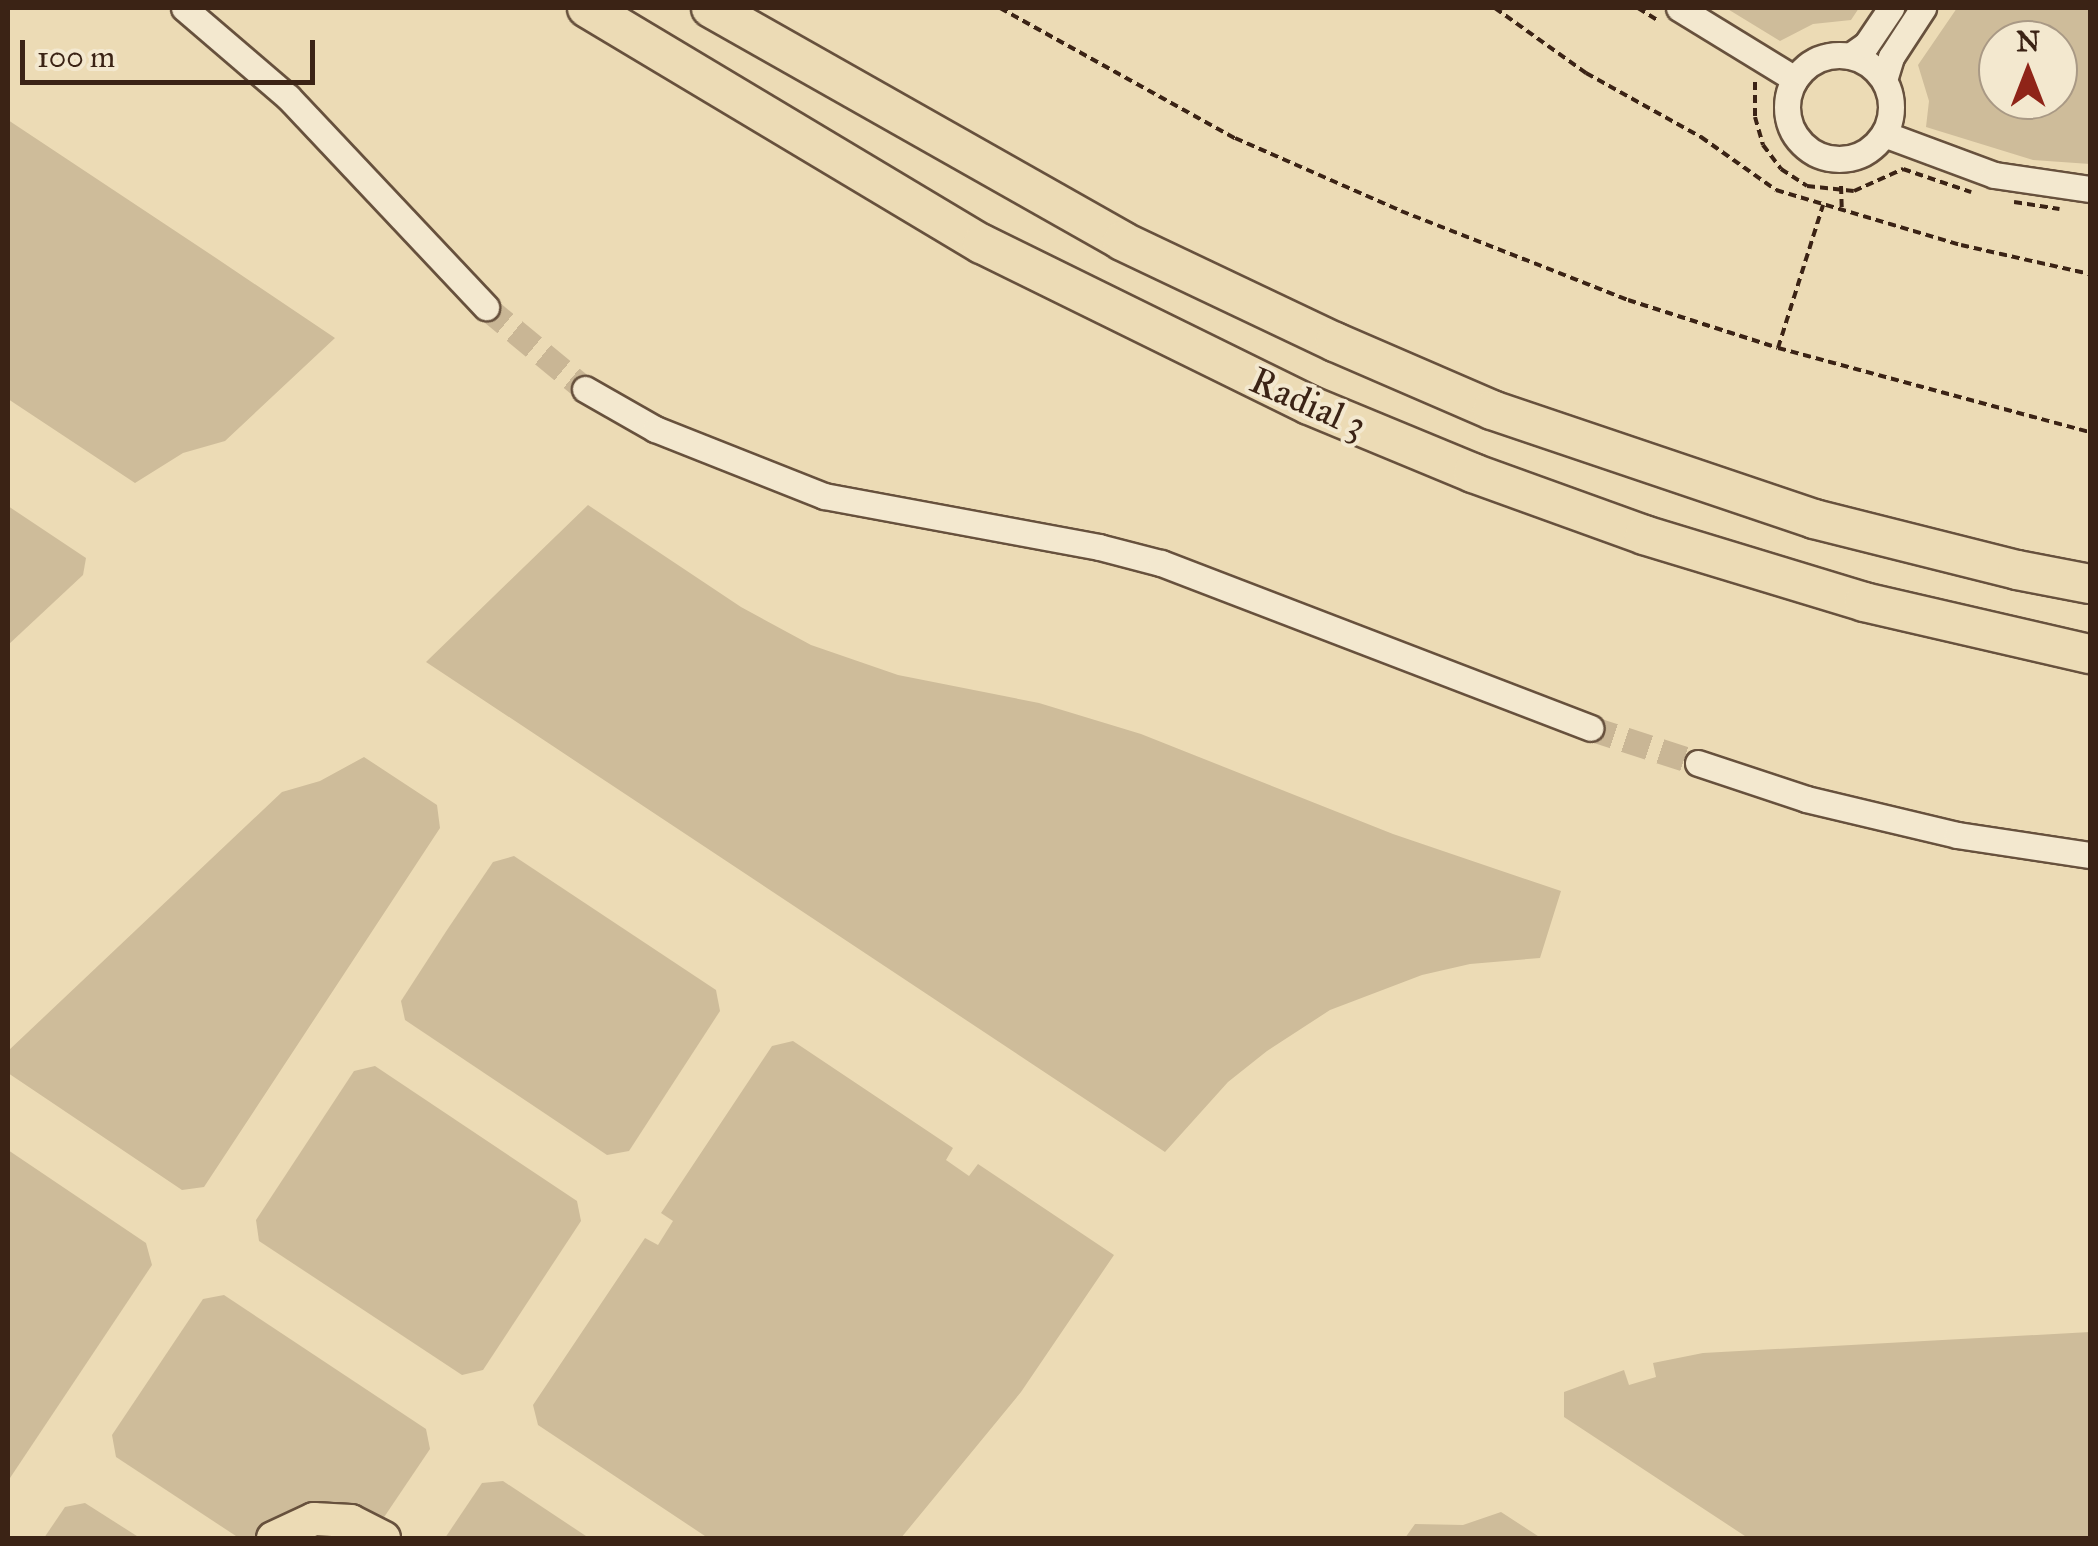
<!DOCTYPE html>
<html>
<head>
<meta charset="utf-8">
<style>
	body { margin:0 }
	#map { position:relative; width:2098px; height:1546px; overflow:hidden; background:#ecdbb5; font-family:"IM FELL Great Primer",serif }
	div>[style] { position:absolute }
	.green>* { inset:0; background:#cebc9a }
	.minor-tunnel>* { height:25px; margin-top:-12.5px; transform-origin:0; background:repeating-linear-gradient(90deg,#c9b695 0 25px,transparent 0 37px) }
	.path>* { height:4px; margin-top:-2px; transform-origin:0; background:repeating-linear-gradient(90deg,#3b2315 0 8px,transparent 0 13px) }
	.roads { filter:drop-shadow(2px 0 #67513d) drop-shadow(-2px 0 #67513d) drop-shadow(0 2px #67513d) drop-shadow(0 -2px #67513d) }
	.minor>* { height:25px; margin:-12.5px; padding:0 12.5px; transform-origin:12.5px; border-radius:12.5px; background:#f3e8cf }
	.minor>.ring { margin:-12.5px; padding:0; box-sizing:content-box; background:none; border:25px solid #f3e8cf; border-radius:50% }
	.major>* { height:32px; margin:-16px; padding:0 16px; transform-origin:16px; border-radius:16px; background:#ecdbb5 }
	.highway>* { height:38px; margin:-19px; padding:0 19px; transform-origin:19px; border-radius:19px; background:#ecdbb5 }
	span { translate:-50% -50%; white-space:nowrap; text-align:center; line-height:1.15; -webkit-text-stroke:8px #f3e8cf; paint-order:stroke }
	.street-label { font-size:38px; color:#3b2315 }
	.frame { position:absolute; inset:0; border:10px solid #3b2315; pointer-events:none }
	.north { position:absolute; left:1978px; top:20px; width:100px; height:100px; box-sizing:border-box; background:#f3e8cf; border:2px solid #a99985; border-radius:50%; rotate:0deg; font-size:28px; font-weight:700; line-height:40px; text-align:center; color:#3b2315 }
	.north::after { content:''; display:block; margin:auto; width:35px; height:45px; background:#8f2418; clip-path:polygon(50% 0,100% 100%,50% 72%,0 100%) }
	.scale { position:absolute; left:20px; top:40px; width:295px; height:45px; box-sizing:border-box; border:5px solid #3b2315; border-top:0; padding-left:12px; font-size:30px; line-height:35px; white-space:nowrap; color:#3b2315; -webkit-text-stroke:8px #f3e8cf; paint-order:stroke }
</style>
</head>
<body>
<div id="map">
	<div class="green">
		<i style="clip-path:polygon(1726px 8px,1859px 8px,1851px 20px,1813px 24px,1780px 41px)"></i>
		<i style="clip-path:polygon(evenodd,1957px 8px,2090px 8px,2090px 164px,2033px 160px,1926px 127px,1929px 101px,1918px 65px,1957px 8px,1998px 40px,2058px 40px,2058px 100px,1998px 100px,1998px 40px)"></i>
		<i style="clip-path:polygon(8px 120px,216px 258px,335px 338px,225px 441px,183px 453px,135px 483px,8px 399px)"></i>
		<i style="clip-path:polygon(588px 505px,741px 607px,811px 645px,898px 675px,1039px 703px,1141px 734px,1393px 834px,1561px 891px,1540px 958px,1470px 964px,1422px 975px,1330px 1010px,1267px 1051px,1228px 1082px,1165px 1152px,426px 662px)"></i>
		<i style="clip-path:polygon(8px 506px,86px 558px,83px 575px,8px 645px)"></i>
		<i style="clip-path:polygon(364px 757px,437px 805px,440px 828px,204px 1187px,182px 1190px,8px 1073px,8px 1051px,282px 792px,320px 781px)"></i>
		<i style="clip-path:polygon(514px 856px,716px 990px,720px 1011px,629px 1151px,607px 1155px,405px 1020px,401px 1001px,447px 930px,493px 862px)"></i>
		<i style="clip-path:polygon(793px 1041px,953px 1148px,946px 1160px,969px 1176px,978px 1164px,1114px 1255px,1021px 1392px,901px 1538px,708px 1538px,538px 1425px,533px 1405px,645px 1238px,658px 1245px,673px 1221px,661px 1213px,772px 1046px)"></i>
		<i style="clip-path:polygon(375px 1066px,577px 1201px,581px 1221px,483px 1370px,462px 1375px,259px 1241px,256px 1220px,354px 1071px)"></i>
		<i style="clip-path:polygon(8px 1150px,146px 1243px,152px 1265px,8px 1481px)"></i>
		<i style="clip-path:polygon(224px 1295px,426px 1429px,430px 1449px,370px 1538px,239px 1538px,116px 1457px,112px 1435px,203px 1299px)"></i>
		<i style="clip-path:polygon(2090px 1332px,2090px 1538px,1748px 1538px,1564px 1417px,1564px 1392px,1624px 1370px,1629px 1385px,1656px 1377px,1653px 1363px,1703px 1353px)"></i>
		<i style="clip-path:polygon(503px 1481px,589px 1538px,445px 1538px,482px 1483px)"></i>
		<i style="clip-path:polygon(85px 1503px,140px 1538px,44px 1538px,65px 1507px)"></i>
		<i style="clip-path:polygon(1501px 1512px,1541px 1538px,1405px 1538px,1415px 1524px,1463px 1525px)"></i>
	</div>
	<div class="minor-tunnel">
		<i style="left:486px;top:307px;width:129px;rotate:39.6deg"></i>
		<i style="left:1590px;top:728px;width:114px;rotate:18deg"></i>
	</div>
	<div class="path">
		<i style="left:1000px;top:8px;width:269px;rotate:29deg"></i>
		<i style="left:1235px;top:138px;width:181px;rotate:23.7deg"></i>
		<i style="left:1401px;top:211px;width:244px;rotate:21.4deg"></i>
		<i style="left:1628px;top:300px;width:157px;rotate:17.7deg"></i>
		<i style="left:1778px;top:348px;width:323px;rotate:15.1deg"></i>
		<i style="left:1495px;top:8px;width:112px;rotate:35.5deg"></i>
		<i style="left:1586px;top:73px;width:132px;rotate:29.1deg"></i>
		<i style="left:1701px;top:137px;width:92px;rotate:35.2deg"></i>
		<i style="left:1776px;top:190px;width:193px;rotate:16.6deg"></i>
		<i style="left:1961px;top:245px;width:132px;rotate:12.7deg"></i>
		<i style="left:1638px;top:8px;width:25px;rotate:32deg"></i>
		<i style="left:1755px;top:82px;width:35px;rotate:90deg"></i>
		<i style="left:1755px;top:117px;width:29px;rotate:74deg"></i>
		<i style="left:1763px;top:145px;width:30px;rotate:53deg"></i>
		<i style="left:1781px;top:169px;width:31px;rotate:33deg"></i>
		<i style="left:1807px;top:186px;width:47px;rotate:6.1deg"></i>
		<i style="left:1854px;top:191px;width:54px;rotate:-24.2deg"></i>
		<i style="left:1903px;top:169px;width:72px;rotate:18.7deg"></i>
		<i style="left:1841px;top:186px;width:24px;rotate:88deg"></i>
		<i style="left:2014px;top:202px;width:46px;rotate:8.8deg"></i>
		<i style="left:1778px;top:348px;width:150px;rotate:-72.5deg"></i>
	</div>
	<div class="roads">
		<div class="minor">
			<i style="left:184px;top:8px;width:137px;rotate:40.6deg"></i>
			<i style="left:288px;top:97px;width:289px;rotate:46.7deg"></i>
			<i style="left:1679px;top:8px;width:136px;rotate:31.5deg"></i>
			<i class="ring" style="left:1787px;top:55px;width:79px;height:79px"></i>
			<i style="left:1850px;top:56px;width:19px;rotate:-35deg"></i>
			<i style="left:1866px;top:45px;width:45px;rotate:-56deg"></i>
			<i style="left:1884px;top:80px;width:24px;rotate:-73deg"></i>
			<i style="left:1891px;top:57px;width:59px;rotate:-56.9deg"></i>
			<i style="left:1884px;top:134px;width:117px;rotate:20.4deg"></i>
			<i style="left:1994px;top:175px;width:97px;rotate:8.3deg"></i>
			<i style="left:585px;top:389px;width:81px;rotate:29.7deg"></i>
			<i style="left:655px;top:429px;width:182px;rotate:21.6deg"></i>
			<i style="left:824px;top:496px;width:280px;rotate:10.5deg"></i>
			<i style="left:1099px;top:547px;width:64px;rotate:14.5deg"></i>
			<i style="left:1161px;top:563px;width:460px;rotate:21deg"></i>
			<i style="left:1698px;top:763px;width:114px;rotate:18.4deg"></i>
			<i style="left:1806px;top:799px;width:155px;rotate:13.4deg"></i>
			<i style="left:1957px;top:835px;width:134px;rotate:8.6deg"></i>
		</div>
		<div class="major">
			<i style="left:273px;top:1538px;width:45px;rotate:-24.9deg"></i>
			<i style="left:314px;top:1519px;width:37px;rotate:3deg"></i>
			<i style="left:351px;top:1521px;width:37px;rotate:27deg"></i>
		</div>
		<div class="highway">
			<i style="left:587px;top:8px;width:460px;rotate:30.9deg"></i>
			<i style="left:982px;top:244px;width:364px;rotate:26.2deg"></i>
			<i style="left:1309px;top:405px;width:178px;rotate:22.5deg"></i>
			<i style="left:1473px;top:473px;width:182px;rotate:19.9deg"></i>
			<i style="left:1644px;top:535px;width:230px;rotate:16.9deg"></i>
			<i style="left:1864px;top:602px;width:232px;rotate:13deg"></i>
			<i style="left:711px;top:8px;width:472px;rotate:29.5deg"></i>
			<i style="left:1122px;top:241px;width:236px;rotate:25.4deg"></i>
			<i style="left:1335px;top:342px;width:171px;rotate:23.4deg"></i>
			<i style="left:1492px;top:410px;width:340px;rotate:18.7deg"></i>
			<i style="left:1814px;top:519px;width:209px;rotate:14.1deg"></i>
			<i style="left:2017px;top:570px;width:74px;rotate:10.9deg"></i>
		</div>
	</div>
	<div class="street-label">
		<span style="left:1308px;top:403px;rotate:24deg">Radial 3</span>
	</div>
	<div class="frame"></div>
	<div class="north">N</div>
	<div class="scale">100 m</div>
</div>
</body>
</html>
